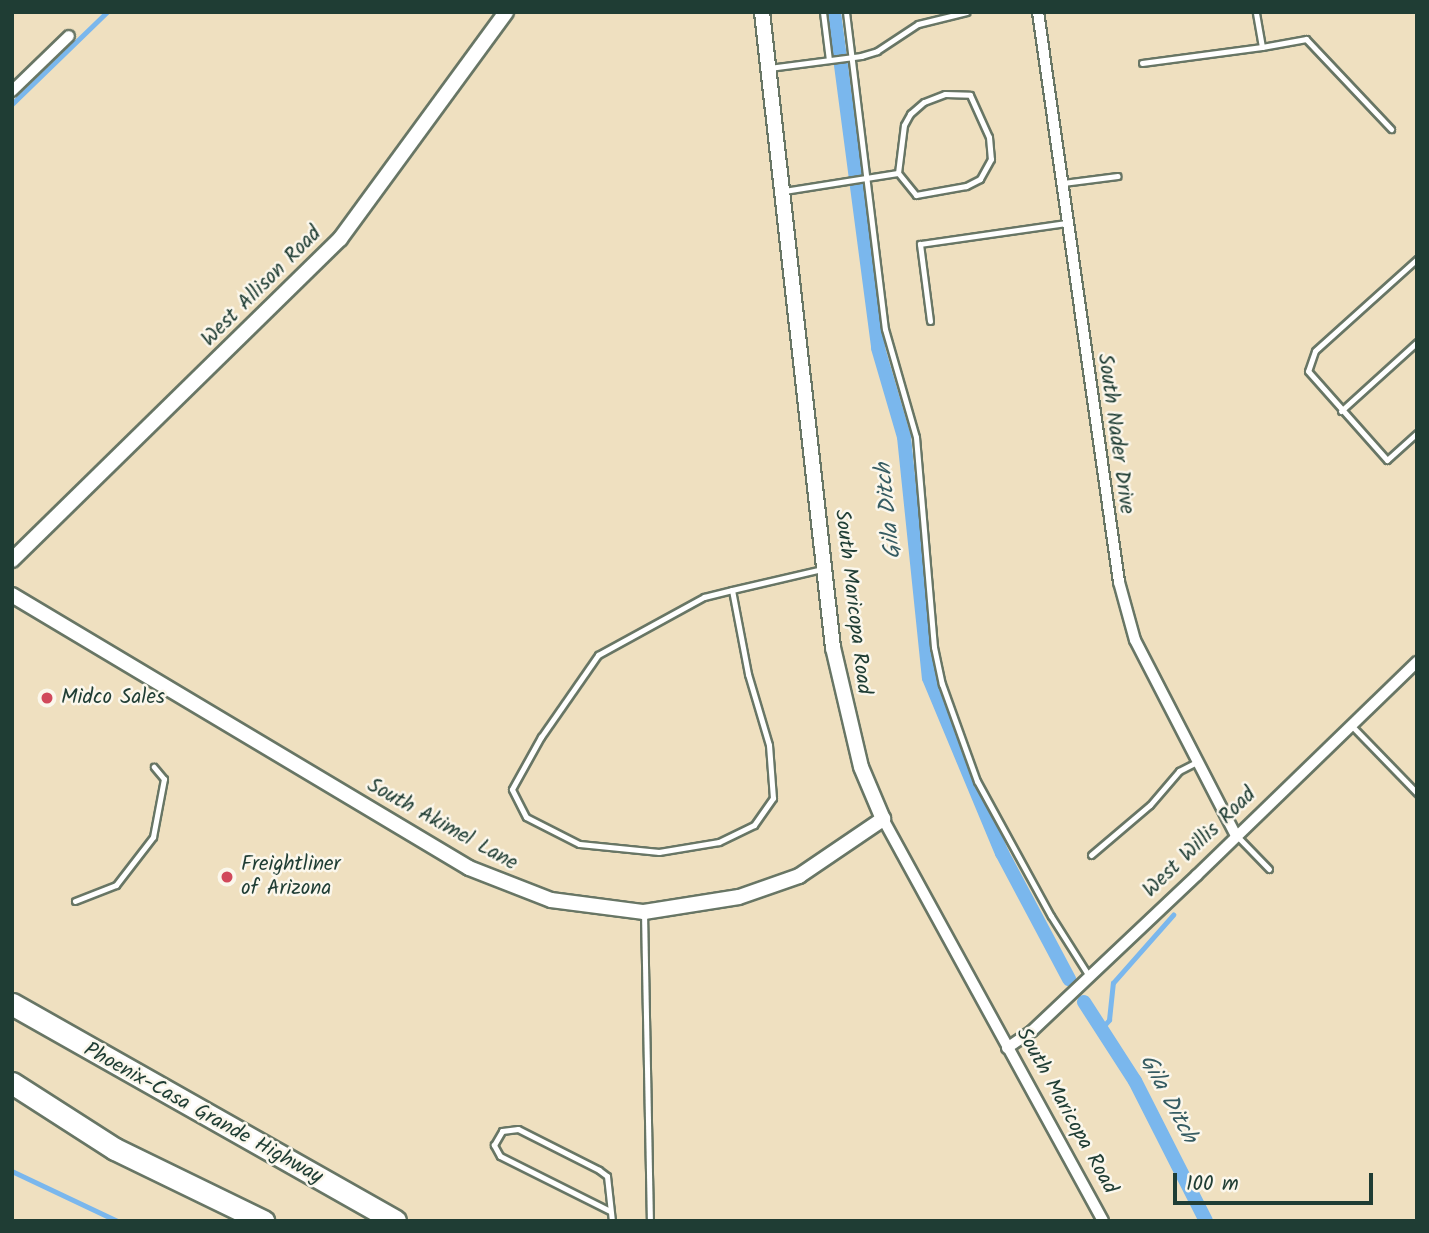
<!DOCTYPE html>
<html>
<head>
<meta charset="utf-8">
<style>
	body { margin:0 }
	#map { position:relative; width:1429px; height:1233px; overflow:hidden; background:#efe0c0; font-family:Kalam,sans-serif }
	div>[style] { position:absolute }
	.stream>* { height:4.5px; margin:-2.25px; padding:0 2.25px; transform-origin:2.25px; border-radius:2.25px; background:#7ab7ed }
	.canal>* { height:14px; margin:-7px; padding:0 7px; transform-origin:7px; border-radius:7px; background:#7ab7ed }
	.roads { filter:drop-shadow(2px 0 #687665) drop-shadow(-2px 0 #687665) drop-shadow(0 2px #687665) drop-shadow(0 -2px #687665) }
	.service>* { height:5px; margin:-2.5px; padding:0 2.5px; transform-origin:2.5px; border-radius:2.5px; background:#fff }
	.minor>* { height:10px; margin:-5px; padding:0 5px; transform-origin:5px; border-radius:5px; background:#fff }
	.tertiary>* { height:14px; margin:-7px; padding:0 7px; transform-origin:7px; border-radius:7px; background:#fff }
	.motorway>* { height:21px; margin:-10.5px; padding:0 10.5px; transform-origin:10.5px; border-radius:10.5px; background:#fff }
	.dots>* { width:19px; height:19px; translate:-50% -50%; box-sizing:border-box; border:4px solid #fbf7ec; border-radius:50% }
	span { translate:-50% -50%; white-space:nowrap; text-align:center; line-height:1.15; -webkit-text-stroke:5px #fbf7ec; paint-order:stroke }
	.street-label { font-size:21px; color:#1f3d34 }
	.poi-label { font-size:21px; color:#1f3d34 }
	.left { translate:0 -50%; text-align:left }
	.water-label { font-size:23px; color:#365c62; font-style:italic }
	.frame { position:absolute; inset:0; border:14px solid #1f3d34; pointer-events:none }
	.scale { position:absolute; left:1173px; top:1173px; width:200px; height:32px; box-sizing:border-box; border:4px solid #1f3d34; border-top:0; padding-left:9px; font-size:21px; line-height:24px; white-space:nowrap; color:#1f3d34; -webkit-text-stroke:5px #fbf7ec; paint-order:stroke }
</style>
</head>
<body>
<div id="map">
	<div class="stream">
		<i style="left:12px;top:104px;width:132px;rotate:-44.1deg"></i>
		<i style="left:1101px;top:1029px;width:12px;rotate:-48deg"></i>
		<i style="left:1109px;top:1020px;width:37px;rotate:-84deg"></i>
		<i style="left:1113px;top:983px;width:91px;rotate:-48.6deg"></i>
		<i style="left:12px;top:1171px;width:117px;rotate:25.3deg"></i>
	</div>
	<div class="canal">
		<i style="left:834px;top:12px;width:339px;rotate:82.5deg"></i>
		<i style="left:878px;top:348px;width:93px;rotate:73.7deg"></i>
		<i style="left:904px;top:437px;width:242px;rotate:84.1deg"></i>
		<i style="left:929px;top:678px;width:190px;rotate:67.4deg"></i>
		<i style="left:1002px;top:853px;width:143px;rotate:62deg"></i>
		<i style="left:1084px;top:1002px;width:94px;rotate:57.2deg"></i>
		<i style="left:1135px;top:1081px;width:157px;rotate:63.1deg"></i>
	</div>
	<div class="roads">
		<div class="service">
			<i style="left:823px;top:12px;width:48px;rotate:82.9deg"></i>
			<i style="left:846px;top:12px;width:319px;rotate:83deg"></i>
			<i style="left:885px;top:329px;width:112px;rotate:74deg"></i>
			<i style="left:916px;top:437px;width:211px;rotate:85.1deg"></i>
			<i style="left:934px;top:647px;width:38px;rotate:78deg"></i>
			<i style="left:942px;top:684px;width:103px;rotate:70.2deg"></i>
			<i style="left:977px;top:781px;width:154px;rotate:61.3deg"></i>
			<i style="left:1051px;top:916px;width:71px;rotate:57.7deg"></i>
			<i style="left:1262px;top:47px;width:45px;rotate:-10.3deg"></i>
			<i style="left:1306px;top:39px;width:124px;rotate:46.6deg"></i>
			<i style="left:1142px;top:63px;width:121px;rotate:-7.6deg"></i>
			<i style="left:1262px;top:47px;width:36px;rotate:-100deg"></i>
			<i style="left:769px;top:68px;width:93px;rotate:-7.4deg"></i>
			<i style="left:861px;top:56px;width:17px;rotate:-17deg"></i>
			<i style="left:877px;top:51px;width:49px;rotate:-33.4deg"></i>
			<i style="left:918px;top:24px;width:50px;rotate:-13.8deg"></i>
			<i style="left:1063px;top:183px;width:55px;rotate:-7.3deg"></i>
			<i style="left:784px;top:191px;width:115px;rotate:-9deg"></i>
			<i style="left:898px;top:173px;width:48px;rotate:-82.9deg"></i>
			<i style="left:904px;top:125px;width:13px;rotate:-61deg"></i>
			<i style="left:910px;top:114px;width:18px;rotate:-41deg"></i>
			<i style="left:924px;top:102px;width:22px;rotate:-21deg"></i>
			<i style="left:945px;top:94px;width:25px;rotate:2deg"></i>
			<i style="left:970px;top:95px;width:46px;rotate:65.7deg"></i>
			<i style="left:989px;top:137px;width:22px;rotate:85deg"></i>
			<i style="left:991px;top:159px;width:23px;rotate:119deg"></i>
			<i style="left:980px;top:179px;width:16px;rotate:153deg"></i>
			<i style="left:966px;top:186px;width:51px;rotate:169.8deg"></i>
			<i style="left:916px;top:195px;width:28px;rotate:-129deg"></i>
			<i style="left:1417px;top:259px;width:137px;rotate:138deg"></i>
			<i style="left:1315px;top:351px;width:21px;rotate:109deg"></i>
			<i style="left:1308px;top:371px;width:119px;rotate:48.4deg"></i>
			<i style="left:1387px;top:460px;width:40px;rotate:-42deg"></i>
			<i style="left:930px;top:321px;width:78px;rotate:-97.4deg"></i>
			<i style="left:920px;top:244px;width:147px;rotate:-8.2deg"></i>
			<i style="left:1341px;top:411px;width:103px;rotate:-42.2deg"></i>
			<i style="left:732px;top:590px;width:86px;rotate:79.2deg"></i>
			<i style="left:748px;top:674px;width:74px;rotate:73.5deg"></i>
			<i style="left:769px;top:745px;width:53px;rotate:85.7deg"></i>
			<i style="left:773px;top:798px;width:33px;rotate:125deg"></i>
			<i style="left:754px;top:825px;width:39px;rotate:154deg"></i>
			<i style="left:719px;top:842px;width:61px;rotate:170.5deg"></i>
			<i style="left:659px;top:852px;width:80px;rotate:-174.3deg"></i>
			<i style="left:579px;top:844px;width:59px;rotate:-153deg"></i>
			<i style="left:526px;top:817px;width:31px;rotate:-117deg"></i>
			<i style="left:512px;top:789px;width:60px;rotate:-60.9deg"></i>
			<i style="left:541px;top:737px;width:100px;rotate:-55.2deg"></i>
			<i style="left:598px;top:655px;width:121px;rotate:-28.7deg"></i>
			<i style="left:704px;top:597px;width:29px;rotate:-14deg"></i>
			<i style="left:732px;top:590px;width:92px;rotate:-13.1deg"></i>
			<i style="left:1351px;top:725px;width:95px;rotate:45.9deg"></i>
			<i style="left:1237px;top:836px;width:46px;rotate:45.9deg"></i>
			<i style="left:1091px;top:855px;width:77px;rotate:-40.3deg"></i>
			<i style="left:1150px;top:805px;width:45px;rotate:-49.5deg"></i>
			<i style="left:1179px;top:771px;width:22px;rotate:-27deg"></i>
			<i style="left:75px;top:901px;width:44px;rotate:-21.3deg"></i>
			<i style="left:116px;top:885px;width:61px;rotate:-52.4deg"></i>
			<i style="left:153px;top:837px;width:59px;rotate:-79.3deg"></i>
			<i style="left:164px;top:779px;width:16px;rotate:-130deg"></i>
			<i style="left:644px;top:912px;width:309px;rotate:88.9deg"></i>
			<i style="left:610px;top:1211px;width:123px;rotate:-153.4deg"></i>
			<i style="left:500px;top:1156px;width:13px;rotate:-119deg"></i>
			<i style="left:494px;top:1145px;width:16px;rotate:-60deg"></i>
			<i style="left:502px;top:1131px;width:16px;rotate:-7deg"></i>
			<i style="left:518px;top:1129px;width:91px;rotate:26.8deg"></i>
			<i style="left:599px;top:1170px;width:10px;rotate:37deg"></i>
			<i style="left:607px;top:1176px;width:45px;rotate:83.7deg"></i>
		</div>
		<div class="minor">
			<i style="left:1038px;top:12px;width:576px;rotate:81.91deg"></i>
			<i style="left:1119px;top:582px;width:60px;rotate:74.6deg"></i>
			<i style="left:1135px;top:640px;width:220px;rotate:62.7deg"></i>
			<i style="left:12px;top:91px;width:79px;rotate:-44deg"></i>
			<i style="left:883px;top:819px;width:458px;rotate:61.3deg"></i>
			<i style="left:1007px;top:1048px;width:30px;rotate:-34deg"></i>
			<i style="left:1032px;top:1031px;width:227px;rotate:-43.4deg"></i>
			<i style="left:1197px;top:875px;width:306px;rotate:-44.1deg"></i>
		</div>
		<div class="tertiary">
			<i style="left:12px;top:560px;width:459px;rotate:-44.4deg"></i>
			<i style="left:340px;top:239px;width:281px;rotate:-53.8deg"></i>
			<i style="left:12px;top:595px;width:532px;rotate:30.85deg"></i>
			<i style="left:469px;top:868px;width:88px;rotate:21.3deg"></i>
			<i style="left:551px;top:900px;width:94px;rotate:7.4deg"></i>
			<i style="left:644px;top:912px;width:96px;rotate:-9deg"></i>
			<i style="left:739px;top:897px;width:64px;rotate:-19.3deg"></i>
			<i style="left:799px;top:876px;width:102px;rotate:-34.2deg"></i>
			<i style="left:883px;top:819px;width:56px;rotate:-112.9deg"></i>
			<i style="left:861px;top:767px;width:122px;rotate:-103.2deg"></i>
			<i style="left:833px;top:648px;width:640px;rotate:-96.37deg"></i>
		</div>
		<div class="motorway">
			<i style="left:12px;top:1004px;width:440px;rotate:29.5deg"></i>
			<i style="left:12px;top:1083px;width:122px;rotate:32.7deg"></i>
			<i style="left:115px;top:1149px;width:165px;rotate:25.9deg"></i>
		</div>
	</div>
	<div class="dots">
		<i style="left:47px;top:698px;background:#d1495b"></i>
		<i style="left:227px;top:877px;background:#d1495b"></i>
	</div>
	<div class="street-label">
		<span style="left:262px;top:287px;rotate:-45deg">West Allison Road</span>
		<span style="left:1115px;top:434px;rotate:82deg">South Nader Drive</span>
		<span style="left:852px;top:602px;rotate:83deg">South Maricopa Road</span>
		<span style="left:442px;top:825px;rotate:29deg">South Akimel Lane</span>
		<span style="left:1200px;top:843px;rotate:-44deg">West Willis Road</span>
		<span style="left:1066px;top:1111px;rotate:61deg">South Maricopa Road</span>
		<span style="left:203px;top:1114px;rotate:29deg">Phoenix-Casa Grande Highway</span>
	</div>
	<div class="poi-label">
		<span class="left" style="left:61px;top:698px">Midco Sales</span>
		<span class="left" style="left:241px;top:877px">Freightliner<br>of Arizona</span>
	</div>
	<div class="water-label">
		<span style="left:889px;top:511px;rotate:-96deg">Gila Ditch</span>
		<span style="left:1168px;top:1099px;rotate:62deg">Gila Ditch</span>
	</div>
	<div class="frame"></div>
	<div class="scale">100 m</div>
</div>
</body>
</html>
